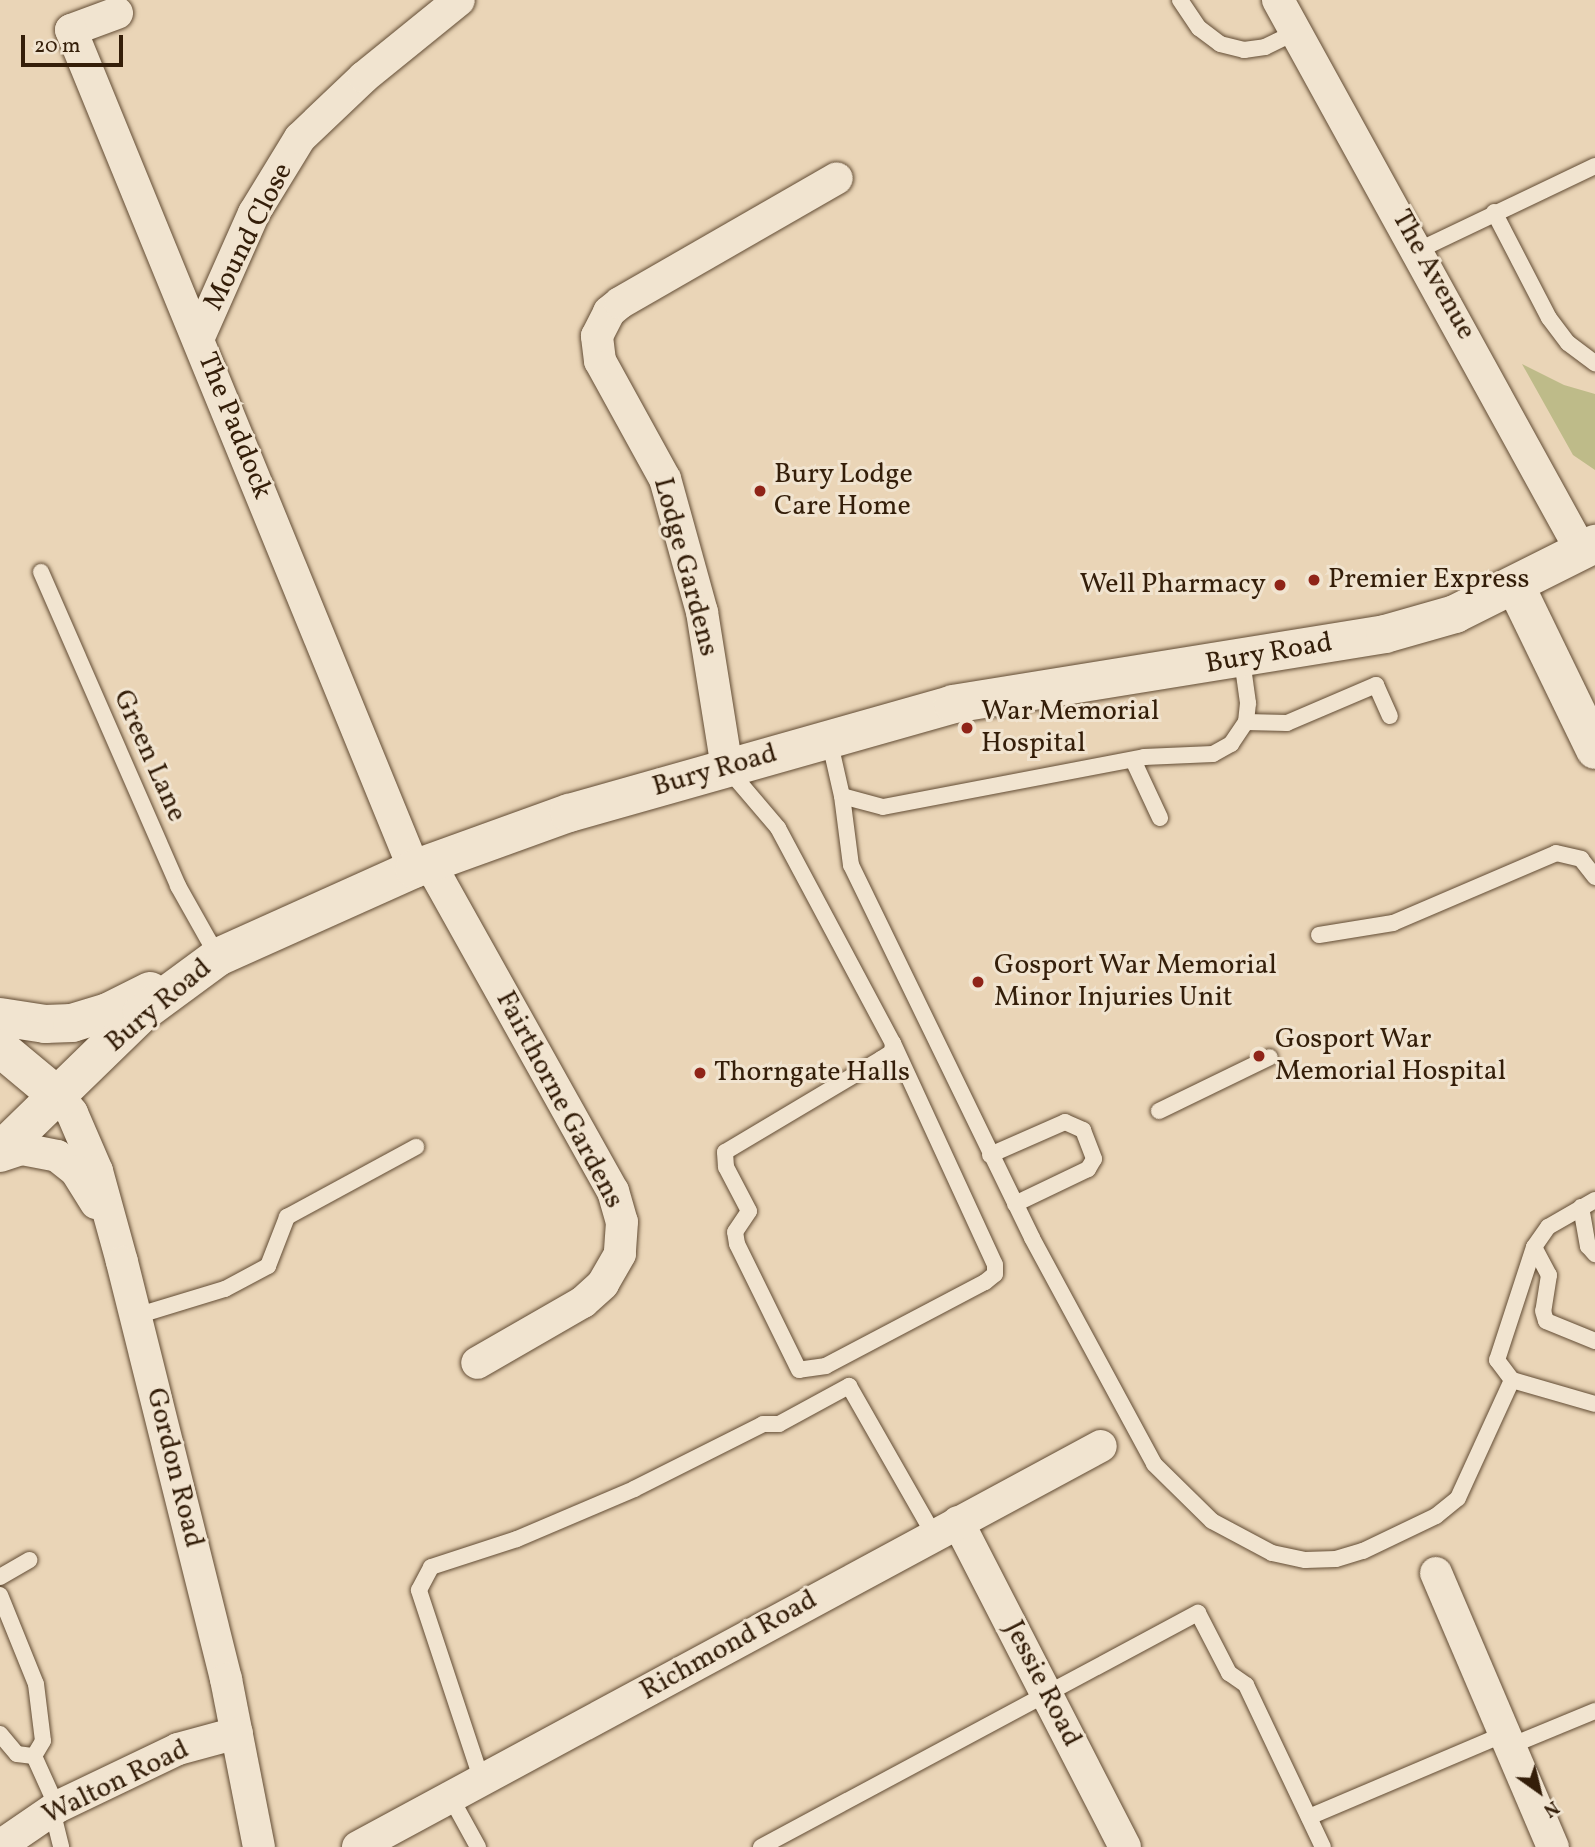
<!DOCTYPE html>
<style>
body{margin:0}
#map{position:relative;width:1595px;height:1847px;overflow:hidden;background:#ead5b7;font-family:Vollkorn,serif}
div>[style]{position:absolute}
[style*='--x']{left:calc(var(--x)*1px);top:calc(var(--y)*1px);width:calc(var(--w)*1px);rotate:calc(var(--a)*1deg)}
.green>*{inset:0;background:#bebb89}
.roads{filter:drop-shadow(0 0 2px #624c34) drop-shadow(0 0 2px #624c34)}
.service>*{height:16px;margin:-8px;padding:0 8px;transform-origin:8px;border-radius:8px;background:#f1e4d0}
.minor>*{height:32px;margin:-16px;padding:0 16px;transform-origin:16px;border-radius:16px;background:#f1e4d0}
.tertiary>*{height:38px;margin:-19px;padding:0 19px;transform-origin:19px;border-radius:19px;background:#f1e4d0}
.secondary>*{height:38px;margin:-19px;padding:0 19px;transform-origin:19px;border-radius:19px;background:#f1e4d0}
.dots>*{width:19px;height:19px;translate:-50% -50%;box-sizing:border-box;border:4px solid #f1e4d0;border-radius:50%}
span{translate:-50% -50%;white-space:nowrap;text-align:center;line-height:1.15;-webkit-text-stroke:6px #f1e4d0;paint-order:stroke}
.street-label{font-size:28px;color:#341e09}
.poi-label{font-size:28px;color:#341e09}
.left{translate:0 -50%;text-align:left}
.right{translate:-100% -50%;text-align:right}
.north{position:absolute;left:1504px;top:1756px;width:70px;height:70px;-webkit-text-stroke:5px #f1e4d0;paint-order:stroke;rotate:146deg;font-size:19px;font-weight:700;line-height:28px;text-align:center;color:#341e09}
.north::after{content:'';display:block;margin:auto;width:24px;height:32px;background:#341e09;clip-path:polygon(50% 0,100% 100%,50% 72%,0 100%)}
.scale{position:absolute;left:21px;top:35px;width:102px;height:32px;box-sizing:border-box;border:4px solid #341e09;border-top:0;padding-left:9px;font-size:21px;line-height:24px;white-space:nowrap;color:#341e09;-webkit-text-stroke:5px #f1e4d0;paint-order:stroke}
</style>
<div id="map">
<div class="green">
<i style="clip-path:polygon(1522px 364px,1564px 385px,1595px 394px,1595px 470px,1573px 455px)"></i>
</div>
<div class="roads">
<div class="service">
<i style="--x:1180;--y:0;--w:34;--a:56"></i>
<i style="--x:1199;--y:28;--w:26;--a:37"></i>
<i style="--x:1220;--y:44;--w:25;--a:14"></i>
<i style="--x:1244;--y:50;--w:21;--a:-8"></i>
<i style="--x:1265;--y:47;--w:34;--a:-26"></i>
<i style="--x:1494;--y:212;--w:119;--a:62.6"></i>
<i style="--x:1549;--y:318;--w:31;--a:53"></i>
<i style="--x:1568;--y:343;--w:34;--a:37"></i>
<i style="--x:1419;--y:250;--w:195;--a:-25.5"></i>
<i style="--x:41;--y:572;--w:343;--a:66.4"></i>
<i style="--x:178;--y:886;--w:81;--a:60.6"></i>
<i style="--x:1246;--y:722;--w:41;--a:1.4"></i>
<i style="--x:1287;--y:723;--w:97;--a:-23.1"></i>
<i style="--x:1376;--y:685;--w:34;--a:66"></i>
<i style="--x:829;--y:739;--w:58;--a:77.2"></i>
<i style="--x:842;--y:796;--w:42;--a:15"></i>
<i style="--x:883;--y:807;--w:266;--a:-10.8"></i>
<i style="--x:1144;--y:757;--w:69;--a:-2.5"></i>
<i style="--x:1213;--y:754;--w:21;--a:-29"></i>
<i style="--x:1231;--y:744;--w:27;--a:-56"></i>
<i style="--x:1246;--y:722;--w:19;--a:-84"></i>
<i style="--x:1248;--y:703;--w:43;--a:-97.9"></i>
<i style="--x:1133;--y:760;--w:64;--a:65"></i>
<i style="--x:727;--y:768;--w:79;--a:49.6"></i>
<i style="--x:778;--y:828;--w:244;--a:61.9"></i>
<i style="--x:893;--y:1043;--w:244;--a:65.3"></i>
<i style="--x:995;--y:1265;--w:9;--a:90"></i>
<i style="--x:995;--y:1274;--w:13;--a:141"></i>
<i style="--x:985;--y:1282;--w:180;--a:152.2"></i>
<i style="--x:826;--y:1366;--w:27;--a:172"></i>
<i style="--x:799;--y:1370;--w:140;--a:-116.2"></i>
<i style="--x:737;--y:1244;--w:12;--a:-99"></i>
<i style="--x:735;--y:1232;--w:25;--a:-56"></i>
<i style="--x:749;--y:1211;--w:50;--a:-117.6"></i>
<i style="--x:726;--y:1167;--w:15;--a:-94"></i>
<i style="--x:725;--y:1152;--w:182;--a:-30.8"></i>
<i style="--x:881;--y:1059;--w:13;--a:-32"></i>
<i style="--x:892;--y:1052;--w:9;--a:-84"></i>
<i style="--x:842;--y:796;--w:70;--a:82.6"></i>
<i style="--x:851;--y:865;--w:415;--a:64.1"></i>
<i style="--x:1032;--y:1238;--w:257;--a:61.6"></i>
<i style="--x:1154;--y:1464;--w:81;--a:44.5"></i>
<i style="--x:1212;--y:1521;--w:68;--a:28.1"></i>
<i style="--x:1272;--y:1553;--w:34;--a:12"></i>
<i style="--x:1305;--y:1560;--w:31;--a:-2"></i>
<i style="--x:1336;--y:1559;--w:28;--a:-17"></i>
<i style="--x:1363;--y:1551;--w:81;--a:-25.6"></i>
<i style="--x:1436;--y:1516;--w:28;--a:-39"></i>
<i style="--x:1458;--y:1498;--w:130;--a:-65.4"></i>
<i style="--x:1319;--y:935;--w:75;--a:-9.2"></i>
<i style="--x:1393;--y:923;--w:177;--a:-23.2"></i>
<i style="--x:1556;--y:853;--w:26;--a:13"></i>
<i style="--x:1581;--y:859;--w:23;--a:52"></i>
<i style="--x:1159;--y:1111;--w:123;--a:-25.9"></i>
<i style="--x:990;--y:1155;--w:82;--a:-23.7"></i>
<i style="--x:1065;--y:1122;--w:20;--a:24"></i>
<i style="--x:1083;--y:1130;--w:31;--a:69"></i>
<i style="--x:1094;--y:1159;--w:12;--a:121"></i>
<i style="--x:1088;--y:1169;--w:81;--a:154.4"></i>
<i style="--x:1595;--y:1200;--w:54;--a:150.1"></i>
<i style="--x:1548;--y:1227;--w:24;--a:125"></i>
<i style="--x:1534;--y:1247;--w:119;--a:108.1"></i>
<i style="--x:1497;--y:1360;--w:25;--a:53"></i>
<i style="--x:1512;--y:1380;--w:86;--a:16.1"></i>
<i style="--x:1581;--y:1207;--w:40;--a:80"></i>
<i style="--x:1588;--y:1246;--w:11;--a:49"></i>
<i style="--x:1534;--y:1247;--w:32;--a:62"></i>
<i style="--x:1549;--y:1275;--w:36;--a:99"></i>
<i style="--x:1543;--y:1311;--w:10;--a:73"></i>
<i style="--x:1546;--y:1321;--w:53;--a:22.2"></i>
<i style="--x:136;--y:1316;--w:93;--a:-16.9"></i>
<i style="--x:225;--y:1289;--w:49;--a:-28.1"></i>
<i style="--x:268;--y:1266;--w:53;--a:-68.8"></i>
<i style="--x:287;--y:1217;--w:147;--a:-28.5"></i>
<i style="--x:0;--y:1577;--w:34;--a:-30"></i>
<i style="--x:0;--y:1595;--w:96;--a:68"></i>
<i style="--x:36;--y:1684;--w:57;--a:83"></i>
<i style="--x:43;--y:1741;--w:17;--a:121"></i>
<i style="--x:0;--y:1734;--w:26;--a:50"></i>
<i style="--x:17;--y:1754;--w:17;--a:7"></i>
<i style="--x:1510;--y:1746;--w:92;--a:-22.4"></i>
<i style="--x:34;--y:1756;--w:56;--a:65.7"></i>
<i style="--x:482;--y:1781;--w:201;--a:-108.3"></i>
<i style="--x:419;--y:1590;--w:26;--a:-62"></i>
<i style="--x:431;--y:1567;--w:90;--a:-18"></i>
<i style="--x:517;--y:1539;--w:127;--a:-23.1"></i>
<i style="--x:634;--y:1489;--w:144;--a:-26.7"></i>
<i style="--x:763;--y:1424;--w:16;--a:0"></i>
<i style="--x:779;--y:1424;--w:80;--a:-28.5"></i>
<i style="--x:849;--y:1386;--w:172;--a:60.3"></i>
<i style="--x:451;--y:1798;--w:56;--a:61.1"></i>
<i style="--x:52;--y:1810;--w:38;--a:76"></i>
<i style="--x:1309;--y:1817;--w:213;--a:-23"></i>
<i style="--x:761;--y:1847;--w:496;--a:-28.2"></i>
<i style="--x:1198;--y:1613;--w:68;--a:62.7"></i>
<i style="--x:1229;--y:1673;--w:21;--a:35"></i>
<i style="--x:1246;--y:1685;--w:179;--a:64.6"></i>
</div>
<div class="minor">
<i style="--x:1278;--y:0;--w:630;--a:61.16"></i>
<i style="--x:117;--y:13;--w:49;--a:159.7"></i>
<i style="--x:71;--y:30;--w:906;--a:67.76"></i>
<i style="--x:199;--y:337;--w:136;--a:-66.1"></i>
<i style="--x:254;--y:213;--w:88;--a:-58.5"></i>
<i style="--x:300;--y:138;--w:88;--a:-43.6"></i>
<i style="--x:364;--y:77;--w:122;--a:-39"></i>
<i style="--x:727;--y:768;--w:158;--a:-99.1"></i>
<i style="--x:702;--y:612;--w:138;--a:-105.5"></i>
<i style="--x:665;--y:479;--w:135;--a:-118.8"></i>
<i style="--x:600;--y:361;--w:25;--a:-97"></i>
<i style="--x:597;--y:336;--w:27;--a:-63"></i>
<i style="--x:609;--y:312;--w:14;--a:-39"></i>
<i style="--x:620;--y:303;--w:250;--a:-29.9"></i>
<i style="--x:430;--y:864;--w:375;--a:60.8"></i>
<i style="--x:613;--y:1191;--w:32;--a:74"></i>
<i style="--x:622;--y:1222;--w:32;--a:94"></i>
<i style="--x:620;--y:1254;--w:34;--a:120"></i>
<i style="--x:603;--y:1284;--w:27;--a:138"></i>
<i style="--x:583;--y:1302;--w:122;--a:150.1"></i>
<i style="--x:60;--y:1098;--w:19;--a:51"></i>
<i style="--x:72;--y:1113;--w:63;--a:66.7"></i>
<i style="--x:97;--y:1171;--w:94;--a:74.6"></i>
<i style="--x:122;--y:1262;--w:430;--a:76"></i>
<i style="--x:226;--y:1679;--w:171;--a:78.9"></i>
<i style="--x:0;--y:1156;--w:23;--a:-18"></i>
<i style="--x:22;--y:1149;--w:36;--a:11"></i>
<i style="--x:57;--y:1156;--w:24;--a:38"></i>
<i style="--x:76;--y:1171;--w:38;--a:58"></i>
<i style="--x:958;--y:1522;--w:365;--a:62.8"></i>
<i style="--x:1436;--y:1573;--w:298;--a:66.9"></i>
<i style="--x:0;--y:1846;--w:69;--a:-34.4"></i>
<i style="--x:57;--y:1807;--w:134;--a:-25.6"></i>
<i style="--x:178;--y:1749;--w:61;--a:-15.2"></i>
<i style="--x:358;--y:1847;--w:844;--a:-28.36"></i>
</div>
<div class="tertiary">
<i style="--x:1516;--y:587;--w:181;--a:64.1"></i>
</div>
<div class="secondary">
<i style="--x:0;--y:1017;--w:46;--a:8.8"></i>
<i style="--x:45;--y:1024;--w:27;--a:-2"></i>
<i style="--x:72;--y:1023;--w:38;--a:-17"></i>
<i style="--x:108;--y:1012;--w:47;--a:-26.6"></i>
<i style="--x:0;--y:1048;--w:78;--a:39.8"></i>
<i style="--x:0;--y:1151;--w:198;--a:-44.2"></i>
<i style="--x:142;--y:1013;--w:94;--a:-36.4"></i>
<i style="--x:218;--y:957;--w:215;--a:-24.2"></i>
<i style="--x:414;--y:869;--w:165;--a:-19.9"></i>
<i style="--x:569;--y:813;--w:399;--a:-15.8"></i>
<i style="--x:953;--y:704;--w:438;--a:-9.2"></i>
<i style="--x:1385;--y:634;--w:73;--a:-15.9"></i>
<i style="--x:1455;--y:614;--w:157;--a:-26.6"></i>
</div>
</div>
<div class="dots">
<i style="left:760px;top:491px;background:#8f2418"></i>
<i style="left:1314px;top:580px;background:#8f2418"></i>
<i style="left:1280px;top:585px;background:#8f2418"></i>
<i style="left:967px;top:728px;background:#8f2418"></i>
<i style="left:978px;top:982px;background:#8f2418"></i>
<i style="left:1259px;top:1056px;background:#8f2418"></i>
<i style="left:700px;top:1073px;background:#8f2418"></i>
</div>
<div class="street-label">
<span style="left:249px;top:237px;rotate:-63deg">Mound Close</span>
<span style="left:1433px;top:275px;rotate:61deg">The Avenue</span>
<span style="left:234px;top:426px;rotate:68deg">The Paddock</span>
<span style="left:685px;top:567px;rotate:75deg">Lodge Gardens</span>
<span style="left:1269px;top:654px;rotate:-10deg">Bury Road</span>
<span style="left:149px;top:756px;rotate:66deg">Green Lane</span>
<span style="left:715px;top:771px;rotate:-16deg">Bury Road</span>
<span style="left:159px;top:1006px;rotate:-40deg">Bury Road</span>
<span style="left:559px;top:1100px;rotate:62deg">Fairthorne Gardens</span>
<span style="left:174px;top:1468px;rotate:76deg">Gordon Road</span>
<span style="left:729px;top:1646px;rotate:-29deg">Richmond Road</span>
<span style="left:1042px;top:1684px;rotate:63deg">Jessie Road</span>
<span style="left:116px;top:1783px;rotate:-26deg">Walton Road</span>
</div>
<div class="poi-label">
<span class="left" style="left:774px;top:491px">Bury Lodge<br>Care Home</span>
<span class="left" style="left:1328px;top:580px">Premier Express</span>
<span class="right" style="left:1266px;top:585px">Well Pharmacy</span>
<span class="left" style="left:981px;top:728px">War Memorial<br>Hospital</span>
<span class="left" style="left:994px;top:982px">Gosport War Memorial<br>Minor Injuries Unit</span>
<span class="left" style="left:1275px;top:1056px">Gosport War<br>Memorial Hospital</span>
<span class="left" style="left:714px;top:1073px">Thorngate Halls</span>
</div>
<div class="north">N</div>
<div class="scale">20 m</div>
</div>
